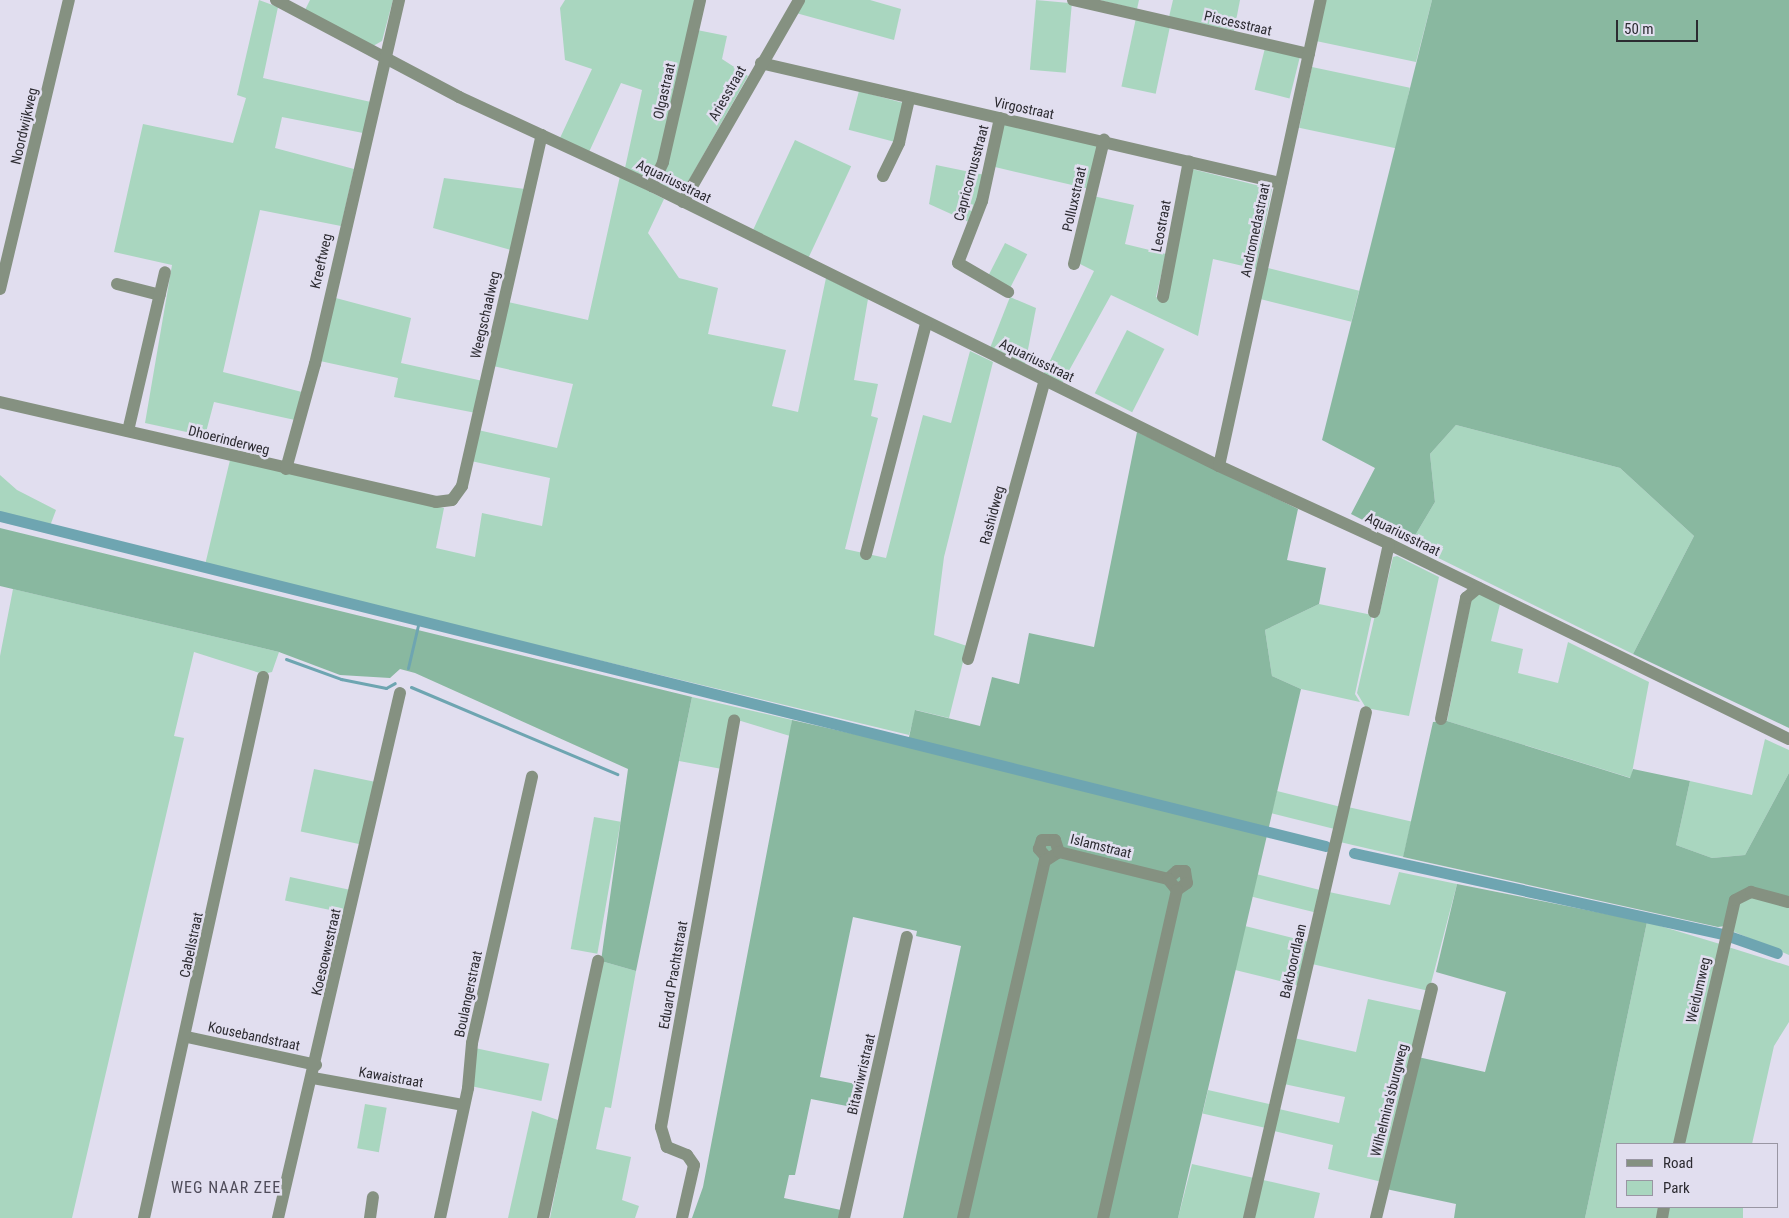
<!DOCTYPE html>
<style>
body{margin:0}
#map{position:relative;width:1789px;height:1218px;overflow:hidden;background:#e1deef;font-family:"Roboto Condensed",sans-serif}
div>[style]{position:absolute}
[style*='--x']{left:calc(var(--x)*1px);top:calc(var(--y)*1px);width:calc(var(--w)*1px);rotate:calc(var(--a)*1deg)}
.green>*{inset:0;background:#a9d6bf;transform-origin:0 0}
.forest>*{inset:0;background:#89b8a0}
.stream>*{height:3px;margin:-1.5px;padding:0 1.5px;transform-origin:1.5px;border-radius:1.5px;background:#6ea5b1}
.canal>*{height:11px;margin:-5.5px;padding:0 5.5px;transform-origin:5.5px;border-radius:5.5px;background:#6ea5b1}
.minor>*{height:12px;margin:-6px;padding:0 6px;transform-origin:6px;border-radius:6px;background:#859181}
span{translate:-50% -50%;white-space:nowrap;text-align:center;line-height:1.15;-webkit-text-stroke:5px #e1deef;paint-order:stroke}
.street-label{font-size:14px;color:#2c2b31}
.quarter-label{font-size:16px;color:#4e4b59;letter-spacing:1px}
.legend{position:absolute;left:1616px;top:1143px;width:162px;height:65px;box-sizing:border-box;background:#e1deef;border:1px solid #9996a3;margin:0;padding:6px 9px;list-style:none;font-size:15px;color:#2c2b31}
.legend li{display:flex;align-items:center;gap:10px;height:25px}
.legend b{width:25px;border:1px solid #9996a3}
.scale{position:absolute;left:1616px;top:20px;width:82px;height:22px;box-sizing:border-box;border:2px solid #2c2b31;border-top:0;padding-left:6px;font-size:15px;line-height:18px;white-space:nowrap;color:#2c2b31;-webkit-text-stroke:4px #e1deef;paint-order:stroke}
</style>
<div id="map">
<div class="green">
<i style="clip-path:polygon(259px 0,278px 7px,263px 78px,371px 102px,363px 133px,282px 117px,275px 148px,354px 169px,341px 226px,260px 210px,223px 372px,302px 392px,295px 420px,214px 402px,205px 436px,145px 423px,172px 265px,114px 252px,143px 124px,233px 143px,246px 98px,237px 95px)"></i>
<i style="clip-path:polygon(310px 0,393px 0,382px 41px,373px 46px,305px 10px)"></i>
<i style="clip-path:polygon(565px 0,698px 0,660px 160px,650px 180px,625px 168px,642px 90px,621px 83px,589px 152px,560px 138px,592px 69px,565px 60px,560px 8px)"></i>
<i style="clip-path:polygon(804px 0,870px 0,901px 9px,894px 40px,796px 13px)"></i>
<i style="left:1036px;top:0;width:36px;height:70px;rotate:5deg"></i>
<i style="clip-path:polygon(1099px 0,1139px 0,1137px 9px)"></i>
<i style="clip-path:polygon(1173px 0,1240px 0,1234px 31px,1169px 17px)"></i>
<i style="clip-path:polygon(1325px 0,1432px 0,1416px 62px,1316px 41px)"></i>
<i style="left:1136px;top:18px;width:35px;height:70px;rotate:12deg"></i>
<i style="clip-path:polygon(697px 30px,727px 36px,722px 59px,748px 76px,684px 189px,677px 191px,658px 183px)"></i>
<i style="left:1265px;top:48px;width:36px;height:43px;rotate:14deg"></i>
<i style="left:1312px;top:67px;width:100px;height:62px;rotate:12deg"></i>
<i style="left:859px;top:91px;width:48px;height:40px;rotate:15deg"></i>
<i style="left:1004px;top:123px;width:98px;height:45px;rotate:13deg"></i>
<i style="left:795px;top:140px;width:62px;height:102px;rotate:25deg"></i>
<i style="clip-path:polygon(936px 165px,985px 175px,971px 223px,929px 204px)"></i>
<i style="clip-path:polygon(1192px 169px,1272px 189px,1256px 269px,1213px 259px,1198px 336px,1111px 295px,1061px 385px,1043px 375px,1094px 271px,1078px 263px,1093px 196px,1134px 205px,1125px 244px,1166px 254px,1156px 297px,1165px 300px)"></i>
<i style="clip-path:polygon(620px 176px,664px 199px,648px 233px,679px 278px,718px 288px,708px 334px,786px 350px,772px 406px,798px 412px,826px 278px,868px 299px,854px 380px,878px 384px,871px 416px,878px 418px,845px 549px,886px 558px,923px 415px,951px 423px,970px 351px,993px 362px,944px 557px,934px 635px,967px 646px,949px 718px,916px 710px,909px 735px,205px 565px,230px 460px,444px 508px,436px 548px,475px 557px,482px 513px,542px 526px,550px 478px,471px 461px,478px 430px,557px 448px,573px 384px,493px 366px,508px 302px,588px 320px)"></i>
<i style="clip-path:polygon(444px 178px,525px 189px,511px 250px,433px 228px)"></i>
<i style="left:1005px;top:243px;width:25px;height:39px;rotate:27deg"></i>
<i style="left:1264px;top:267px;width:98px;height:32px;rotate:14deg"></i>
<i style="clip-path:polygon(332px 297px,411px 318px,401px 363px,483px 381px,476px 413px,394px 397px,398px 378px,320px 361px)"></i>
<i style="clip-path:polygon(1010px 297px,1036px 308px,1025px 365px,990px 348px)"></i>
<i style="left:1127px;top:330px;width:42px;height:71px;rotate:27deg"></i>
<i style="clip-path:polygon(1456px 425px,1620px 468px,1694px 536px,1633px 654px,1410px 544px,1435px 502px,1430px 454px)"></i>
<i style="clip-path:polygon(0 475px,17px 490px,56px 510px,50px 526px,0 513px)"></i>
<i style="clip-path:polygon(1397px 556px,1439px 577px,1409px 716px,1366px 708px,1357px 693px,1375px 615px,1379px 616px,1393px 557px)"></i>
<i style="clip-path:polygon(13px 589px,279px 652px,272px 672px,263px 674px,194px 652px,174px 736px,184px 738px,72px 1218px,0 1218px,0 656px)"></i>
<i style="clip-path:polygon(1478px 593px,1500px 604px,1491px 641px,1523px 649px,1518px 673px,1558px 683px,1568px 642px,1649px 682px,1631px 778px,1447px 721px,1471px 601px)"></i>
<i style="clip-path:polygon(1319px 604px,1372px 615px,1355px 694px,1360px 702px,1301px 689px,1272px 676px,1265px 630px)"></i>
<i style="clip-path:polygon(692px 697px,792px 720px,790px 736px,731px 718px,722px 769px,679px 761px)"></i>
<i style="clip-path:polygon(1765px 739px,1789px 750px,1789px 773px,1745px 855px,1712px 858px,1676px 845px,1690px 781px,1752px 795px)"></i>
<i style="left:314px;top:769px;width:63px;height:64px;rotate:12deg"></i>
<i style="left:1277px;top:791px;width:64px;height:23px;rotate:14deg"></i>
<i style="left:1348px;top:807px;width:65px;height:36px;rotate:13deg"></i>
<i style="left:594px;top:817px;width:27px;height:134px;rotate:10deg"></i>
<i style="clip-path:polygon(1399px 872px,1457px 884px,1429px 991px,1312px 964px,1329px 892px,1390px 905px)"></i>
<i style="left:1256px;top:874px;width:66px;height:23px;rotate:14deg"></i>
<i style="left:290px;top:877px;width:62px;height:24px;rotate:12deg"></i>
<i style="clip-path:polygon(1743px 895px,1789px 906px,1789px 955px,1730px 930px)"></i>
<i style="clip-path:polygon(1647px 922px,1720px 944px,1675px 1144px,1618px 1144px,1618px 1207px,1662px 1207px,1659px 1218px,1585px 1218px)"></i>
<i style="left:1245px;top:926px;width:66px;height:45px;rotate:14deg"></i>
<i style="clip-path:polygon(1725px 946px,1789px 966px,1789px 1022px,1774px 1046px,1752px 1144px,1681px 1144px)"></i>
<i style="clip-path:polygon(601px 961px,636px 971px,611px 1108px,605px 1107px,596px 1149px,631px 1157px,622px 1200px,639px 1206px,635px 1218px,550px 1218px)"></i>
<i style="clip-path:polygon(1368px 999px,1424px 1011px,1382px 1182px,1328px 1169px,1333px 1145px,1274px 1131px,1279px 1109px,1339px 1123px,1345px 1097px,1284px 1084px,1294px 1038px,1356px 1052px)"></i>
<i style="left:475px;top:1048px;width:76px;height:38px;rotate:12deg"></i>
<i style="left:1208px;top:1090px;width:65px;height:24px;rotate:13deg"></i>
<i style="left:365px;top:1104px;width:22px;height:45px;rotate:10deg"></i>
<i style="clip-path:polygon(532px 1111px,558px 1120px,539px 1218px,508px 1218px)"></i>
<i style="clip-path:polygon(1192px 1164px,1254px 1178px,1246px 1218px,1178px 1218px)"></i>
<i style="clip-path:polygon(1263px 1180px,1320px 1193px,1314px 1218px,1254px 1218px)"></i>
<i style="left:1667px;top:1207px;width:76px;height:11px"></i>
</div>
<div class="forest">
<i style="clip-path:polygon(1432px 0,1789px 0,1789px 728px,1633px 654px,1694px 536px,1620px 468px,1456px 425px,1430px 454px,1435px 502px,1410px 544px,1351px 514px,1375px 468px,1322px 440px)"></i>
<i style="clip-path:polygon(1137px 432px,1298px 509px,1287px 560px,1326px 568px,1319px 604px,1265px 630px,1272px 676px,1301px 689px,1178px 1218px,903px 1218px,961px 946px,916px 936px,917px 931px,853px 917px,820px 1077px,861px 1085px,857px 1108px,811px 1099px,795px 1175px,789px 1175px,784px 1198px,841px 1210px,839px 1218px,692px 1218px,703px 1187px,792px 720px,907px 746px,915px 710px,980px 726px,992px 677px,1019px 684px,1029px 633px,1094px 647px)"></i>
<i style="clip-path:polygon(0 528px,692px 697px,636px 971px,601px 961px,628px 769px,415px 673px,400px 669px,390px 678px,340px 675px,279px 652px,0 586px)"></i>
<i style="clip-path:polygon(1447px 721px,1630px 778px,1633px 769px,1690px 781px,1676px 845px,1712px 858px,1745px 855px,1789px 773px,1789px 902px,1745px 889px,1725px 926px,1718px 927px,1403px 857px,1433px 722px)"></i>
<i style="clip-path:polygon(1457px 884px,1647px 922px,1585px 1218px,1454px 1218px,1456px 1204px,1386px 1189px,1418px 1057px,1485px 1072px,1506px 992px,1436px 972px)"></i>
</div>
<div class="stream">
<i style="--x:286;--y:659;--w:59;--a:20"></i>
<i style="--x:341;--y:679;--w:46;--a:11.3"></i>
<i style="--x:386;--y:688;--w:10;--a:-29"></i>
<i style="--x:408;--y:668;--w:48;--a:-76.8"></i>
<i style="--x:411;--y:687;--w:224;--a:22.9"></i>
</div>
<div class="canal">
<i style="--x:0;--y:516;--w:1366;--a:13.98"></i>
<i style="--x:1354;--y:853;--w:378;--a:12.4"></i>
<i style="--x:1723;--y:934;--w:57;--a:19.4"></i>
</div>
<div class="minor">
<i style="--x:276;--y:0;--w:207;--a:27.9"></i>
<i style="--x:459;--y:97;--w:213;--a:24.8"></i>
<i style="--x:652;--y:186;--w:632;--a:26.28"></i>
<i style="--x:1219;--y:466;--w:187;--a:24.6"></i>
<i style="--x:1389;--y:544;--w:445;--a:26"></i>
<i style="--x:1073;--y:0;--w:242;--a:12.9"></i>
<i style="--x:761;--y:63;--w:533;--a:13.02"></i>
<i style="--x:1000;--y:118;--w:85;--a:102.2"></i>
<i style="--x:982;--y:201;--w:66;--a:111.2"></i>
<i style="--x:958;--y:263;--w:58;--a:30.1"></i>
<i style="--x:883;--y:176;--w:37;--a:-64"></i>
<i style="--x:899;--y:143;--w:45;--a:-77.2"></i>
<i style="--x:652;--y:186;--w:26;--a:-65"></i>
<i style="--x:663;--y:162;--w:166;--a:-77.1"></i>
<i style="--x:683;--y:202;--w:233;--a:-60.1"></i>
<i style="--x:1074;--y:264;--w:128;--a:-76.4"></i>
<i style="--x:117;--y:284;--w:44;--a:14.3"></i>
<i style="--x:0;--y:289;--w:297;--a:-76.6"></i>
<i style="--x:1163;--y:297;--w:138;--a:-79.2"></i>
<i style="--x:0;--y:402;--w:447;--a:12.9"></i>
<i style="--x:436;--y:502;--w:16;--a:-7"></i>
<i style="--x:452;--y:500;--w:17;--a:-54"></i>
<i style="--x:462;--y:486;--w:360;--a:-77.2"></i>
<i style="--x:128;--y:431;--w:163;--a:-76.9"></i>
<i style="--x:1219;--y:466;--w:477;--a:-77.7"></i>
<i style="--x:286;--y:469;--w:109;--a:-74.6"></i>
<i style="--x:315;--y:364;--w:374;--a:-77"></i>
<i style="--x:866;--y:554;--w:239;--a:-75.4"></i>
<i style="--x:1374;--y:612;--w:70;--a:-77.6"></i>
<i style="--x:968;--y:659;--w:289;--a:-74.6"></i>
<i style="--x:1441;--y:719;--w:124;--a:-78.3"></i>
<i style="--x:1466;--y:598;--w:16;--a:-40"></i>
<i style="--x:1046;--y:857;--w:11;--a:-131"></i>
<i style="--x:1039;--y:849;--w:9;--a:-72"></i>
<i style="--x:1042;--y:840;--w:13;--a:0"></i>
<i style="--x:1055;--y:840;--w:13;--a:72"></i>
<i style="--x:1168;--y:879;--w:12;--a:-42"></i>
<i style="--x:1177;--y:871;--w:8;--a:0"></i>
<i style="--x:1185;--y:871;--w:12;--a:81"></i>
<i style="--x:1187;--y:883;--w:12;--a:145"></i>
<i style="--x:187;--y:1037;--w:132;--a:12.2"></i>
<i style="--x:313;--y:1078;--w:152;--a:10.2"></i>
<i style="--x:1679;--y:1144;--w:250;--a:-77.1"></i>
<i style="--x:1735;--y:900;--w:18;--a:-27"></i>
<i style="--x:1751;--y:892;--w:39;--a:15"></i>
<i style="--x:144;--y:1218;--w:554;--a:-77.59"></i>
<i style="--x:278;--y:1218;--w:539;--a:-76.92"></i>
<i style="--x:370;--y:1218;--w:21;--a:-82"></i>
<i style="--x:440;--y:1218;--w:133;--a:-77.8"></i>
<i style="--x:468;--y:1088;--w:45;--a:-84.9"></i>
<i style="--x:472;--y:1043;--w:273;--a:-77.3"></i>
<i style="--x:543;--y:1218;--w:263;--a:-77.9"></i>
<i style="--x:682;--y:1218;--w:54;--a:-77.2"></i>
<i style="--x:694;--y:1165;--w:12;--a:-125"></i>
<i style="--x:687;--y:1155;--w:22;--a:-158"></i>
<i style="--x:667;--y:1147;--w:21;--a:-107"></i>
<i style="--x:661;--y:1127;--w:413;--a:-79.8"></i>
<i style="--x:844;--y:1218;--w:288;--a:-77.4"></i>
<i style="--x:963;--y:1218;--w:366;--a:-77.1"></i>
<i style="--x:1045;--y:861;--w:17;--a:-33"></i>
<i style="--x:1059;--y:852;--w:112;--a:13.9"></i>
<i style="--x:1168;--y:879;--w:14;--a:51"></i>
<i style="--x:1177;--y:890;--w:336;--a:102.7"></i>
<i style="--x:1249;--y:1218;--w:519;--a:-76.98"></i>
<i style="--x:1376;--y:1218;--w:236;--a:-76.3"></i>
<i style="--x:1662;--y:1218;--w:11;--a:-80"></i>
</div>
<div class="street-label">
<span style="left:1238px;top:23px;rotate:13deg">Piscesstraat</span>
<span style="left:664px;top:91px;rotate:-77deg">Olgastraat</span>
<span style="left:727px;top:93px;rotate:-60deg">Ariesstraat</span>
<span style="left:1024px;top:108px;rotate:12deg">Virgostraat</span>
<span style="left:24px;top:126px;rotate:-77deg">Noordwijkweg</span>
<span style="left:971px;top:173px;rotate:-75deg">Capricornusstraat</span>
<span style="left:674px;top:181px;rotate:26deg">Aquariusstraat</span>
<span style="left:1074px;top:199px;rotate:-77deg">Polluxstraat</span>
<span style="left:1161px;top:226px;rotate:-79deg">Leostraat</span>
<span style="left:1255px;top:230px;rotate:-78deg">Andromedastraat</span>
<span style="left:321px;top:261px;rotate:-77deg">Kreeftweg</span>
<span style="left:485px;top:315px;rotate:-77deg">Weegschaalweg</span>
<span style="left:1037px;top:360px;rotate:26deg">Aquariusstraat</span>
<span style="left:229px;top:440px;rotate:14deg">Dhoerinderweg</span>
<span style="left:992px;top:515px;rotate:-75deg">Rashidweg</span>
<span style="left:1403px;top:534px;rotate:26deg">Aquariusstraat</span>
<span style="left:1101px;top:846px;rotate:14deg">Islamstraat</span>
<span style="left:191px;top:945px;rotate:-78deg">Cabellstraat</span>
<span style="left:326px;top:952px;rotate:-77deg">Koesoewestraat</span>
<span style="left:1293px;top:961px;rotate:-77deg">Bakboordlaan</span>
<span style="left:673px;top:975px;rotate:-80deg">Eduard Prachtstraat</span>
<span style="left:1698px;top:990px;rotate:-77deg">Weidumweg</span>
<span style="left:468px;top:994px;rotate:-78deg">Boulangerstraat</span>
<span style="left:254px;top:1036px;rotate:12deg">Kousebandstraat</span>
<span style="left:861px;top:1074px;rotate:-77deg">Bitawiwristraat</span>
<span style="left:391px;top:1077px;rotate:10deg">Kawaistraat</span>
<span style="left:1389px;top:1100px;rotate:-76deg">Wilhelmina'sburgweg</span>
</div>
<div class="quarter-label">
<span style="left:226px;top:1188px">WEG NAAR ZEE</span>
</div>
<ul class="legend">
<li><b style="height:6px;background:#859181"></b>Road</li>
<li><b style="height:14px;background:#a9d6bf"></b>Park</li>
</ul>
<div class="scale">50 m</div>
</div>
